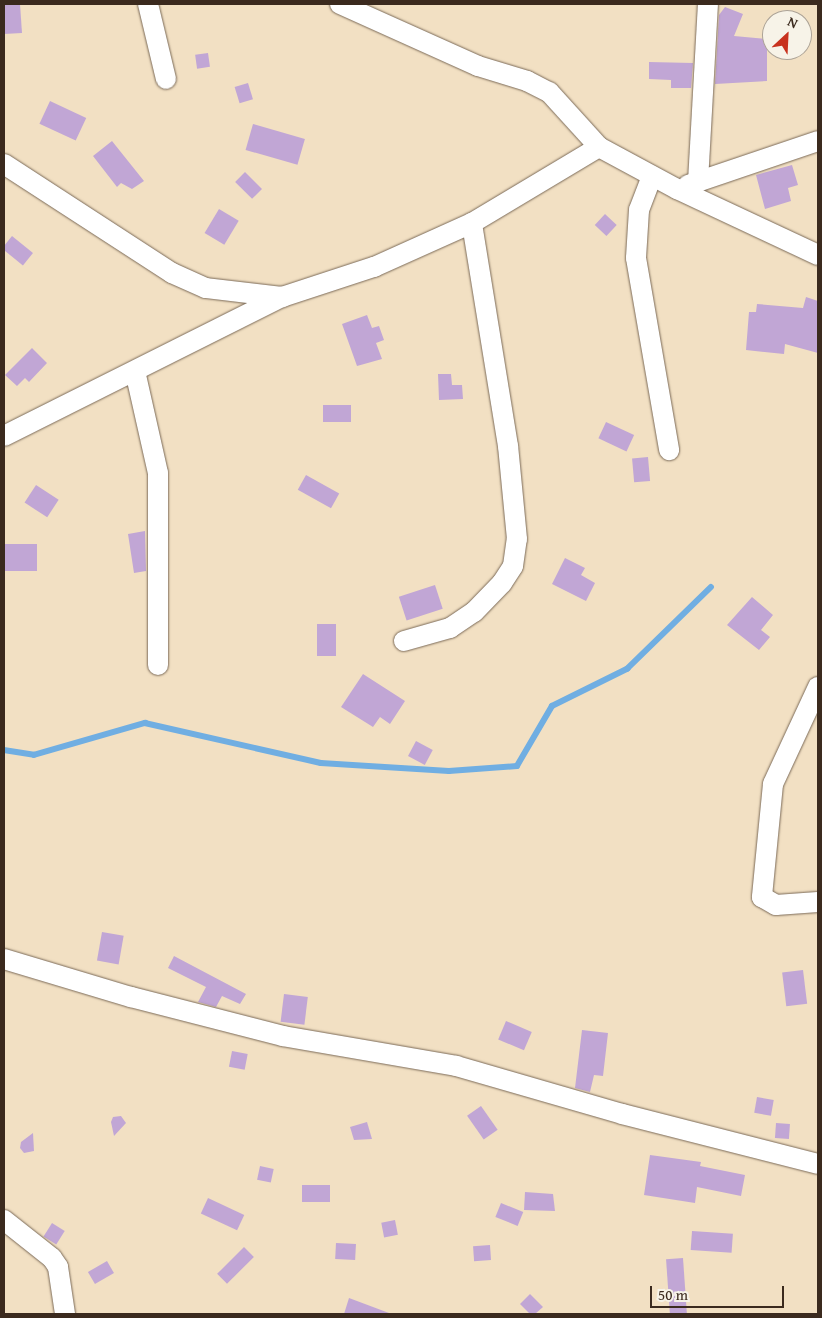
<!DOCTYPE html>
<style>
body{margin:0}
#map{position:relative;width:822px;height:1318px;overflow:hidden;background:#f2e0c3;font-family:"Gentium Book Plus",serif}
div>[style]{position:absolute}
[style*='--x']{left:calc(var(--x)*1px);top:calc(var(--y)*1px);width:calc(var(--w)*1px);rotate:calc(var(--a)*1deg)}
.stream>*{height:5.5px;margin:-2.75px;padding:0 2.75px;transform-origin:2.75px;border-radius:2.75px;background:#70aee2}
.building>*{inset:0;background:#c1a6d5;transform-origin:0 0}
.roads{filter:drop-shadow(0 0 1px #7b6a58) drop-shadow(0 0 1px #7b6a58)}
.minor>*{height:20px;margin:-10px;padding:0 10px;transform-origin:10px;border-radius:10px;background:#fff}
span{translate:-50% -50%;white-space:nowrap;text-align:center;line-height:1.15;-webkit-text-stroke:5px #f7f3e8;paint-order:stroke}
.frame{position:absolute;inset:0;border:5px solid #3b2a1e;pointer-events:none}
.north{position:absolute;left:762px;top:10px;width:50px;height:50px;box-sizing:border-box;background:#f7f3e8;border:1px solid #aca397;border-radius:50%;rotate:25deg;font-size:14px;font-weight:700;line-height:20px;text-align:center;color:#3b2a1e}
.north::after{content:'';display:block;margin:auto;width:18px;height:22px;background:#c8321e;clip-path:polygon(50% 0,100% 100%,50% 72%,0 100%)}
.scale{position:absolute;left:650px;top:1286px;width:134px;height:22px;box-sizing:border-box;border:2px solid #3b2a1e;border-top:0;padding-left:6px;font-size:15px;line-height:18px;white-space:nowrap;color:#3b2a1e;-webkit-text-stroke:4px #f7f3e8;paint-order:stroke}
</style>
<div id="map">
<div class="stream">
<i style="--x:4;--y:750;--w:30;--a:9"></i>
<i style="--x:34;--y:755;--w:116;--a:-16.1"></i>
<i style="--x:145;--y:723;--w:180;--a:12.8"></i>
<i style="--x:321;--y:763;--w:128;--a:3.6"></i>
<i style="--x:449;--y:771;--w:68;--a:-4.2"></i>
<i style="--x:517;--y:766;--w:69;--a:-59.7"></i>
<i style="--x:552;--y:706;--w:84;--a:-26.3"></i>
<i style="--x:627;--y:669;--w:117;--a:-44.3"></i>
</div>
<div class="building">
<i style="clip-path:polygon(4px 4px,20px 4px,22px 33px,4px 34px)"></i>
<i style="clip-path:polygon(725px 7px,743px 14px,734px 36px,767px 39px,767px 81px,715px 84px,719px 15px)"></i>
<i style="left:208px;top:53px;width:14px;height:13px;rotate:82deg"></i>
<i style="clip-path:polygon(649px 62px,693px 63px,691px 88px,671px 88px,671px 80px,649px 79px)"></i>
<i style="left:248px;top:83px;width:17px;height:14px;rotate:73deg"></i>
<i style="left:50px;top:101px;width:40px;height:25px;rotate:25deg"></i>
<i style="left:253px;top:124px;width:54px;height:27px;rotate:16deg"></i>
<i style="clip-path:polygon(112px 141px,144px 181px,132px 189px,121px 183px,117px 187px,93px 156px)"></i>
<i style="clip-path:polygon(792px 165px,798px 185px,788px 188px,791px 201px,765px 209px,756px 175px)"></i>
<i style="left:245px;top:172px;width:24px;height:14px;rotate:45deg"></i>
<i style="left:219px;top:209px;width:23px;height:28px;rotate:31deg"></i>
<i style="left:605px;top:214px;width:16px;height:15px;rotate:43deg"></i>
<i style="left:12px;top:236px;width:27px;height:16px;rotate:39deg"></i>
<i style="clip-path:polygon(806px 297px,818px 301px,818px 353px,785px 344px,784px 354px,746px 350px,749px 312px,756px 312px,757px 304px,803px 308px)"></i>
<i style="clip-path:polygon(367px 315px,372px 328px,379px 326px,384px 340px,376px 343px,382px 359px,357px 366px,342px 324px)"></i>
<i style="clip-path:polygon(32px 348px,47px 363px,29px 382px,25px 378px,17px 386px,5px 375px)"></i>
<i style="clip-path:polygon(438px 374px,451px 374px,452px 385px,462px 385px,463px 399px,439px 400px)"></i>
<i style="left:323px;top:405px;width:28px;height:17px"></i>
<i style="left:606px;top:422px;width:31px;height:18px;rotate:25deg"></i>
<i style="left:648px;top:457px;width:24px;height:16px;rotate:85deg"></i>
<i style="left:306px;top:475px;width:38px;height:17px;rotate:29deg"></i>
<i style="left:36px;top:485px;width:27px;height:21px;rotate:33deg"></i>
<i style="clip-path:polygon(145px 531px,146px 571px,134px 573px,128px 534px)"></i>
<i style="left:4px;top:544px;width:33px;height:27px"></i>
<i style="clip-path:polygon(565px 558px,585px 568px,581px 575px,595px 583px,586px 601px,552px 584px)"></i>
<i style="left:435px;top:585px;width:25px;height:38px;rotate:72deg"></i>
<i style="clip-path:polygon(752px 597px,773px 615px,761px 630px,770px 637px,759px 650px,727px 625px)"></i>
<i style="left:317px;top:624px;width:19px;height:32px"></i>
<i style="clip-path:polygon(363px 674px,405px 701px,390px 724px,380px 717px,373px 727px,341px 707px)"></i>
<i style="left:416px;top:741px;width:19px;height:17px;rotate:28deg"></i>
<i style="left:102px;top:932px;width:22px;height:29px;rotate:10deg"></i>
<i style="clip-path:polygon(174px 956px,246px 994px,240px 1004px,222px 996px,216px 1007px,198px 1002px,206px 987px,168px 968px)"></i>
<i style="left:803px;top:970px;width:34px;height:21px;rotate:83deg"></i>
<i style="left:284px;top:994px;width:24px;height:28px;rotate:7deg"></i>
<i style="left:506px;top:1021px;width:28px;height:20px;rotate:23deg"></i>
<i style="clip-path:polygon(582px 1030px,608px 1033px,603px 1076px,594px 1075px,590px 1092px,575px 1088px)"></i>
<i style="left:232px;top:1051px;width:16px;height:16px;rotate:11deg"></i>
<i style="left:757px;top:1097px;width:17px;height:16px;rotate:10deg"></i>
<i style="left:481px;top:1106px;width:29px;height:17px;rotate:55deg"></i>
<i style="clip-path:polygon(121px 1116px,126px 1123px,114px 1136px,111px 1122px,113px 1117px)"></i>
<i style="clip-path:polygon(367px 1122px,372px 1139px,354px 1140px,350px 1127px)"></i>
<i style="left:776px;top:1123px;width:14px;height:15px;rotate:4deg"></i>
<i style="clip-path:polygon(33px 1133px,34px 1151px,24px 1153px,20px 1148px,21px 1142px)"></i>
<i style="clip-path:polygon(650px 1155px,701px 1162px,700px 1166px,745px 1175px,741px 1196px,697px 1187px,695px 1203px,644px 1195px)"></i>
<i style="left:260px;top:1166px;width:14px;height:14px;rotate:12deg"></i>
<i style="left:302px;top:1185px;width:28px;height:17px"></i>
<i style="clip-path:polygon(525px 1192px,553px 1194px,555px 1211px,524px 1210px)"></i>
<i style="left:208px;top:1198px;width:40px;height:17px;rotate:25deg"></i>
<i style="left:501px;top:1203px;width:24px;height:15px;rotate:22deg"></i>
<i style="left:395px;top:1220px;width:15px;height:14px;rotate:79deg"></i>
<i style="left:52px;top:1223px;width:15px;height:16px;rotate:32deg"></i>
<i style="left:692px;top:1231px;width:41px;height:19px;rotate:4deg"></i>
<i style="left:336px;top:1243px;width:20px;height:16px;rotate:3deg"></i>
<i style="left:490px;top:1245px;width:15px;height:17px;rotate:86deg"></i>
<i style="left:244px;top:1247px;width:14px;height:38px;rotate:45deg"></i>
<i style="left:683px;top:1258px;width:56px;height:17px;rotate:86deg"></i>
<i style="left:107px;top:1261px;width:14px;height:22px;rotate:60deg"></i>
<i style="clip-path:polygon(530px 1294px,543px 1307px,535px 1314px,530px 1314px,520px 1304px)"></i>
<i style="clip-path:polygon(349px 1298px,389px 1313px,389px 1314px,344px 1314px)"></i>
</div>
<div class="roads">
<div class="minor">
<i style="--x:148;--y:4;--w:77;--a:76.5"></i>
<i style="--x:340;--y:4;--w:151;--a:24.2"></i>
<i style="--x:478;--y:66;--w:51;--a:17"></i>
<i style="--x:527;--y:81;--w:25;--a:27"></i>
<i style="--x:549;--y:92;--w:74;--a:47.7"></i>
<i style="--x:4;--y:164;--w:200;--a:33"></i>
<i style="--x:172;--y:273;--w:37;--a:24"></i>
<i style="--x:206;--y:288;--w:77;--a:6.8"></i>
<i style="--x:652;--y:176;--w:36;--a:111"></i>
<i style="--x:639;--y:210;--w:48;--a:93.6"></i>
<i style="--x:636;--y:258;--w:195;--a:80.2"></i>
<i style="--x:698;--y:182;--w:178;--a:-86.8"></i>
<i style="--x:688;--y:185;--w:137;--a:-18.7"></i>
<i style="--x:135;--y:371;--w:105;--a:77.3"></i>
<i style="--x:158;--y:473;--w:192;--a:90"></i>
<i style="--x:4;--y:436;--w:311;--a:-26.6"></i>
<i style="--x:282;--y:297;--w:97;--a:-18.1"></i>
<i style="--x:374;--y:267;--w:107;--a:-24.2"></i>
<i style="--x:472;--y:223;--w:148;--a:-30.9"></i>
<i style="--x:599;--y:147;--w:89;--a:28.3"></i>
<i style="--x:677;--y:189;--w:156;--a:25.1"></i>
<i style="--x:404;--y:641;--w:48;--a:-15.8"></i>
<i style="--x:450;--y:628;--w:29;--a:-34"></i>
<i style="--x:474;--y:612;--w:40;--a:-46"></i>
<i style="--x:502;--y:583;--w:20;--a:-57"></i>
<i style="--x:513;--y:566;--w:27;--a:-82"></i>
<i style="--x:517;--y:539;--w:93;--a:-95.5"></i>
<i style="--x:508;--y:446;--w:226;--a:-99.2"></i>
<i style="--x:818;--y:687;--w:107;--a:114.9"></i>
<i style="--x:773;--y:784;--w:114;--a:95.6"></i>
<i style="--x:762;--y:897;--w:16;--a:30"></i>
<i style="--x:776;--y:905;--w:42;--a:-4.1"></i>
<i style="--x:4;--y:959;--w:133;--a:16.7"></i>
<i style="--x:131;--y:997;--w:157;--a:14.4"></i>
<i style="--x:283;--y:1036;--w:176;--a:9.8"></i>
<i style="--x:456;--y:1066;--w:173;--a:16.1"></i>
<i style="--x:622;--y:1114;--w:202;--a:14.3"></i>
<i style="--x:4;--y:1220;--w:61;--a:38.4"></i>
<i style="--x:52;--y:1258;--w:11;--a:56"></i>
<i style="--x:58;--y:1267;--w:48;--a:81.5"></i>
</div>
</div>
<div class="frame"></div>
<div class="north">N</div>
<div class="scale">50 m</div>
</div>
